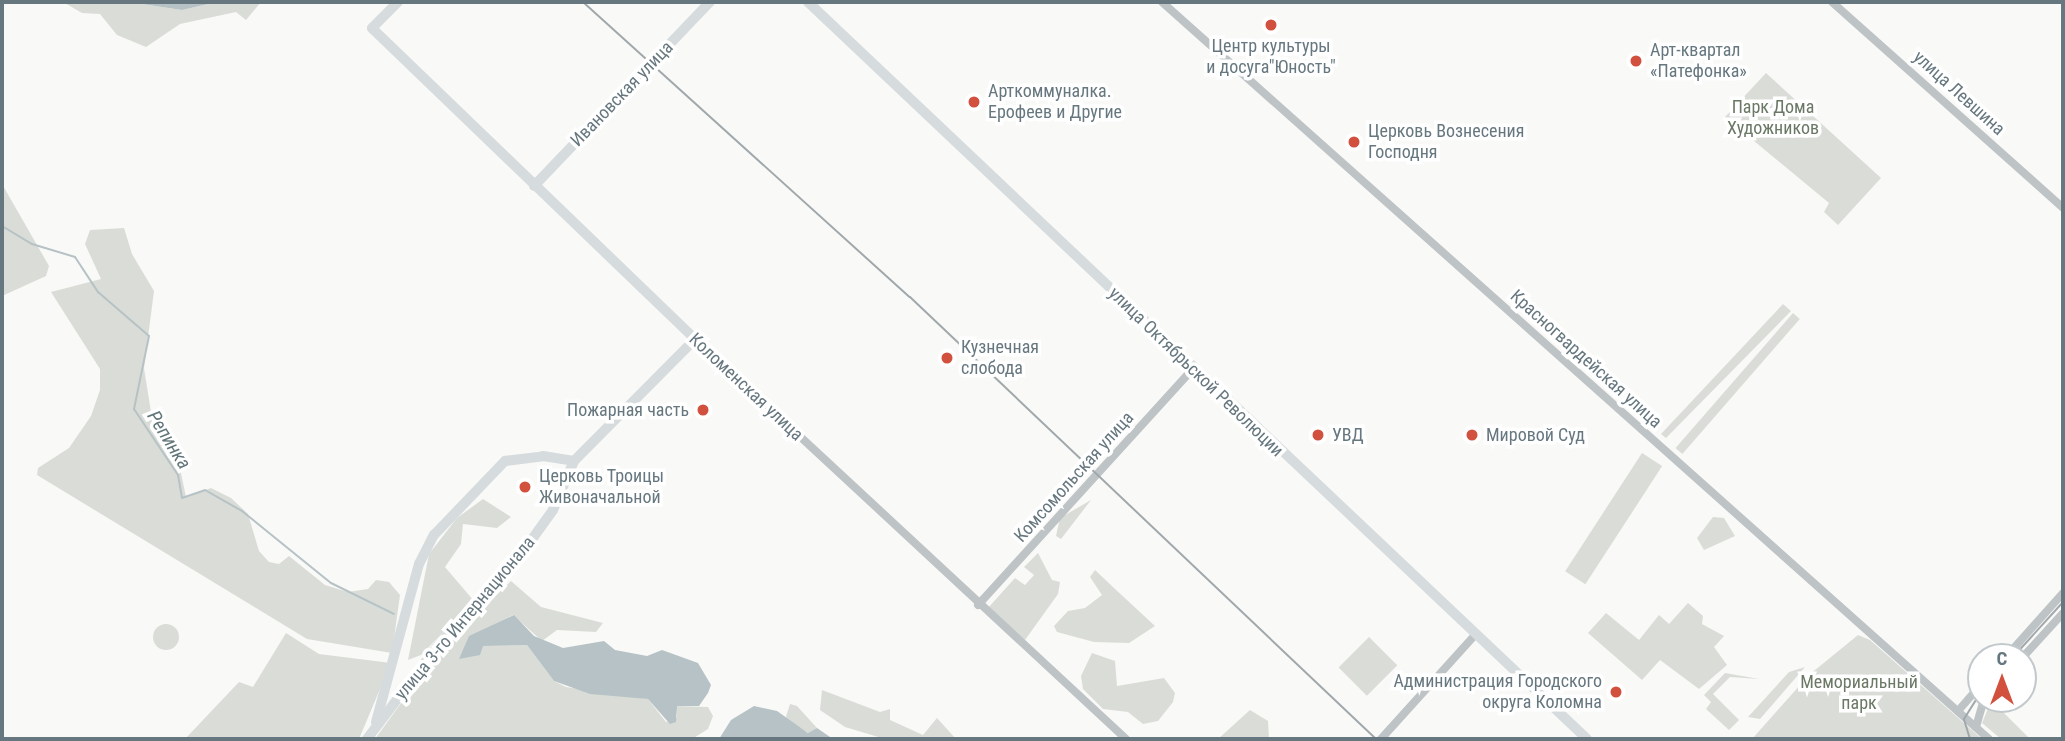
<!DOCTYPE html>
<meta charset="utf-8">
<style>
body{margin:0}
#map{position:relative;width:2065px;height:741px;overflow:hidden;background:#f9f9f7;font-family:"Roboto Condensed",sans-serif}
div>[style]{position:absolute}
[style*='--x']{left:calc(var(--x)*1px);top:calc(var(--y)*1px);width:calc(var(--w)*1px);rotate:calc(var(--a)*1deg)}
.green>*{inset:0;background:#daddd7;transform-origin:0 0}
.round{border-radius:50%}
.water>*{inset:0;background:#b6c2c5}
.stream>*{height:2px;margin:-1px;padding:0 1px;transform-origin:1px;border-radius:1px;background:#b6c2c5}
.minor>*{height:8px;margin:-4px;padding:0 4px;transform-origin:4px;border-radius:4px;background:#bec3c6}
.major>*{height:10px;margin:-5px;padding:0 5px;transform-origin:5px;border-radius:5px;background:#d6dbdd}
.tram>*{height:2px;margin:-1px;padding:0 1px;transform-origin:1px;border-radius:1px;background:#a1a8ac}
.dots>*{width:19px;height:19px;translate:-50% -50%;box-sizing:border-box;border:4px solid #fff;border-radius:50%}
span{translate:-50% -50%;white-space:nowrap;text-align:center;line-height:1.15;-webkit-text-stroke:7px #fff;paint-order:stroke}
.poi-label{font-size:18px;color:#66777f}
.left{translate:0 -50%;text-align:left}
.right{translate:-100% -50%;text-align:right}
.street-label{font-size:18px;color:#66777f}
.park-label{font-size:18px;color:#6a7865}
.water-label{font-size:19px;color:#617578;font-style:italic}
.frame{position:absolute;inset:0;border:4px solid #66777f;pointer-events:none}
.north{position:absolute;left:1967px;top:643px;width:70px;height:70px;box-sizing:border-box;background:#fff;border:2px solid #c2c9cc;border-radius:50%;rotate:0deg;font-size:19px;font-weight:700;line-height:28px;text-align:center;color:#66777f}
.north::after{content:'';display:block;margin:auto;width:24px;height:32px;background:#d2503e;clip-path:polygon(50% 0,100% 100%,50% 72%,0 100%)}
</style>
<div id="map">
<div class="green">
<i style="clip-path:polygon(63px 2px,129px 2px,182px 10px,217px 2px,261px 2px,246px 20px,236px 12px,180px 24px,146px 47px,117px 35px,100px 14px,82px 13px)"></i>
<i style="clip-path:polygon(1766px 73px,1881px 178px,1838px 225px,1824px 212px,1829px 203px,1725px 117px)"></i>
<i style="clip-path:polygon(2px 184px,49px 266px,46px 276px,2px 296px)"></i>
<i style="clip-path:polygon(124px 228px,132px 254px,154px 291px,144px 368px,154px 431px,172px 430px,186px 497px,211px 488px,231px 498px,248px 514px,259px 551px,269px 562px,279px 564px,289px 556px,325px 585px,348px 592px,368px 589px,376px 580px,389px 582px,400px 595px,392px 653px,307px 639px,37px 475px,38px 468px,69px 448px,91px 416px,100px 390px,100px 369px,51px 292px,101px 279px,85px 244px,90px 230px)"></i>
<i style="clip-path:polygon(1783px 304px,1791px 311px,1666px 438px,1661px 434px)"></i>
<i style="left:1793px;top:313px;width:9px;height:179px;rotate:41deg"></i>
<i style="left:1642px;top:453px;width:24px;height:141px;rotate:33deg"></i>
<i style="clip-path:polygon(483px 499px,511px 517px,497px 528px,463px 524px,461px 544px,445px 567px,474px 601px,421px 655px,408px 660px,429px 554px,457px 518px)"></i>
<i style="clip-path:polygon(1091px 500px,1061px 539px,1056px 536px,1060px 518px)"></i>
<i style="clip-path:polygon(1713px 517px,1724px 518px,1735px 536px,1704px 550px,1697px 538px)"></i>
<i style="clip-path:polygon(1038px 553px,1052px 580px,1060px 582px,1058px 594px,1025px 640px,988px 608px,1015px 578px,1025px 585px,1034px 575px,1024px 567px)"></i>
<i style="clip-path:polygon(1095px 570px,1114px 588px,1155px 626px,1129px 643px,1094px 642px,1057px 632px,1054px 626px,1068px 611px,1085px 608px,1102px 595px,1090px 577px)"></i>
<i style="clip-path:polygon(511px 581px,541px 607px,603px 623px,596px 632px,557px 630px,542px 641px,513px 615px,469px 637px,460px 659px,482px 646px,527px 645px,554px 681px,566px 687px,648px 699px,666px 722px,677px 717px,676px 706px,708px 707px,713px 716px,708px 729px,692px 739px,375px 739px,441px 648px)"></i>
<i style="clip-path:polygon(1688px 603px,1703px 616px,1702px 624px,1724px 636px,1714px 647px,1727px 665px,1699px 689px,1660px 660px,1642px 680px,1588px 633px,1606px 613px,1639px 640px,1659px 615px,1669px 624px)"></i>
<i class="round" style="left:153px;top:624px;width:26px;height:26px"></i>
<i style="clip-path:polygon(286px 633px,319px 654px,391px 663px,359px 739px,185px 739px,239px 682px,253px 687px)"></i>
<i style="clip-path:polygon(1858px 635px,1870px 640px,1982px 739px,1752px 739px,1809px 675px)"></i>
<i style="left:1369px;top:637px;width:40px;height:43px;rotate:45deg"></i>
<i style="clip-path:polygon(1092px 653px,1115px 661px,1117px 686px,1164px 678px,1175px 693px,1173px 702px,1158px 721px,1143px 724px,1128px 712px,1103px 709px,1083px 689px,1081px 676px)"></i>
<i style="clip-path:polygon(1805px 667px,1760px 719px,1748px 717px,1789px 672px)"></i>
<i style="clip-path:polygon(1725px 673px,1759px 679px,1730px 677px,1713px 694px,1739px 720px,1729px 730px,1706px 709px,1711px 702px,1704px 695px)"></i>
<i style="clip-path:polygon(822px 690px,880px 712px,890px 709px,890px 720px,923px 735px,937px 718px,956px 739px,885px 739px,845px 727px,820px 710px)"></i>
<i style="clip-path:polygon(1992px 699px,1999px 708px,2030px 739px,2001px 739px,1982px 723px)"></i>
<i style="clip-path:polygon(790px 704px,797px 706px,817px 728px,809px 733px,785px 720px)"></i>
<i style="clip-path:polygon(1250px 710px,1268px 721px,1269px 739px,1218px 739px)"></i>
</div>
<div class="water">
<i style="clip-path:polygon(129px 2px,217px 2px,182px 10px)"></i>
<i style="clip-path:polygon(514px 615px,534px 636px,563px 648px,604px 641px,615px 650px,647px 656px,662px 650px,698px 663px,711px 685px,708px 693px,699px 706px,677px 706px,676px 722px,670px 724px,648px 699px,590px 694px,554px 681px,527px 645px,483px 646px,480px 655px,459px 659px,469px 636px)"></i>
<i style="clip-path:polygon(754px 706px,777px 711px,808px 733px,817px 728px,833px 739px,719px 739px,731px 720px)"></i>
</div>
<div class="stream">
<i style="--x:2;--y:226;--w:35;--a:31"></i>
<i style="--x:32;--y:244;--w:45;--a:16.8"></i>
<i style="--x:75;--y:257;--w:42;--a:56.7"></i>
<i style="--x:98;--y:292;--w:67;--a:40.8"></i>
<i style="--x:149;--y:336;--w:75;--a:101.6"></i>
<i style="--x:134;--y:409;--w:79;--a:56.3"></i>
<i style="--x:178;--y:475;--w:23;--a:80"></i>
<i style="--x:182;--y:498;--w:24;--a:-19"></i>
<i style="--x:205;--y:490;--w:43;--a:29.6"></i>
<i style="--x:242;--y:511;--w:114;--a:39"></i>
<i style="--x:331;--y:583;--w:70;--a:26.2"></i>
<i style="--x:716;--y:738;--w:3;--a:18"></i>
</div>
<div class="minor">
<i style="--x:1162;--y:2;--w:1108;--a:41.71"></i>
<i style="--x:1832;--y:2;--w:310;--a:41.7"></i>
<i style="--x:695;--y:339;--w:588;--a:42.86"></i>
<i style="--x:978;--y:605;--w:319;--a:-47.7"></i>
<i style="--x:2006;--y:657;--w:86;--a:-48.3"></i>
<i style="--x:2023;--y:657;--w:59;--a:-47.7"></i>
<i style="--x:1958;--y:711;--w:35;--a:-49"></i>
<i style="--x:1976;--y:727;--w:29;--a:-74"></i>
<i style="--x:1381;--y:739;--w:140;--a:-47.9"></i>
</div>
<div class="major">
<i style="--x:808;--y:2;--w:1072;--a:43.41"></i>
<i style="--x:534;--y:186;--w:255;--a:-46.3"></i>
<i style="--x:376;--y:722;--w:164;--a:-74.8"></i>
<i style="--x:419;--y:564;--w:33;--a:-63"></i>
<i style="--x:434;--y:535;--w:103;--a:-46.2"></i>
<i style="--x:505;--y:461;--w:38;--a:-7"></i>
<i style="--x:543;--y:456;--w:31;--a:9"></i>
<i style="--x:367;--y:739;--w:114;--a:-52.8"></i>
<i style="--x:436;--y:648;--w:133;--a:-48"></i>
<i style="--x:525;--y:549;--w:48;--a:-54.3"></i>
<i style="--x:553;--y:510;--w:53;--a:-66.8"></i>
<i style="--x:574;--y:461;--w:172;--a:-45.2"></i>
<i style="--x:695;--y:339;--w:448;--a:-136.1"></i>
<i style="--x:372;--y:28;--w:37;--a:-45"></i>
</div>
<div class="tram">
<i style="--x:583;--y:2;--w:440;--a:42.1"></i>
<i style="--x:910;--y:297;--w:642;--a:43.49"></i>
<i style="--x:2013;--y:657;--w:74;--a:-47.7"></i>
<i style="--x:1970;--y:739;--w:21;--a:-107"></i>
<i style="--x:1964;--y:719;--w:32;--a:-58"></i>
</div>
<div class="dots">
<i style="left:1271px;top:25px;background:#d2503e"></i>
<i style="left:1636px;top:61px;background:#d2503e"></i>
<i style="left:974px;top:102px;background:#d2503e"></i>
<i style="left:1354px;top:142px;background:#d2503e"></i>
<i style="left:947px;top:358px;background:#d2503e"></i>
<i style="left:703px;top:410px;background:#d2503e"></i>
<i style="left:1318px;top:435px;background:#d2503e"></i>
<i style="left:1472px;top:435px;background:#d2503e"></i>
<i style="left:525px;top:487px;background:#d2503e"></i>
<i style="left:1616px;top:692px;background:#d2503e"></i>
</div>
<div class="poi-label">
<span style="left:1271px;top:57px">Центр культуры<br>и досуга"Юность"</span>
<span class="left" style="left:1650px;top:61px">Арт-квартал<br>«Патефонка»</span>
<span class="left" style="left:988px;top:102px">Арткоммуналка.<br>Ерофеев и Другие</span>
<span class="left" style="left:1368px;top:142px">Церковь Вознесения<br>Господня</span>
<span class="left" style="left:961px;top:358px">Кузнечная<br>слобода</span>
<span class="right" style="left:689px;top:410px">Пожарная часть</span>
<span class="left" style="left:1332px;top:435px">УВД</span>
<span class="left" style="left:1486px;top:435px">Мировой Суд</span>
<span class="left" style="left:539px;top:487px">Церковь Троицы<br>Живоначальной</span>
<span class="right" style="left:1602px;top:692px">Администрация Городского<br>округа Коломна</span>
</div>
<div class="street-label">
<span style="left:1959px;top:93px;rotate:42deg">улица Левшина</span>
<span style="left:622px;top:94px;rotate:-46deg">Ивановская улица</span>
<span style="left:1586px;top:359px;rotate:42deg">Красногвардейская улица</span>
<span style="left:1196px;top:372px;rotate:44deg">улица Октябрьской Революции</span>
<span style="left:746px;top:387px;rotate:43deg">Коломенская улица</span>
<span style="left:1074px;top:477px;rotate:-48deg">Комсомольская улица</span>
<span style="left:465px;top:618px;rotate:-50deg">улица 3-го Интернационала</span>
</div>
<div class="park-label">
<span style="left:1773px;top:118px">Парк Дома<br>Художников</span>
<span style="left:1859px;top:693px">Мемориальный<br>парк</span>
</div>
<div class="water-label">
<span style="left:169px;top:440px;rotate:58deg">Репинка</span>
</div>
<div class="frame"></div>
<div class="north">С</div>
</div>
